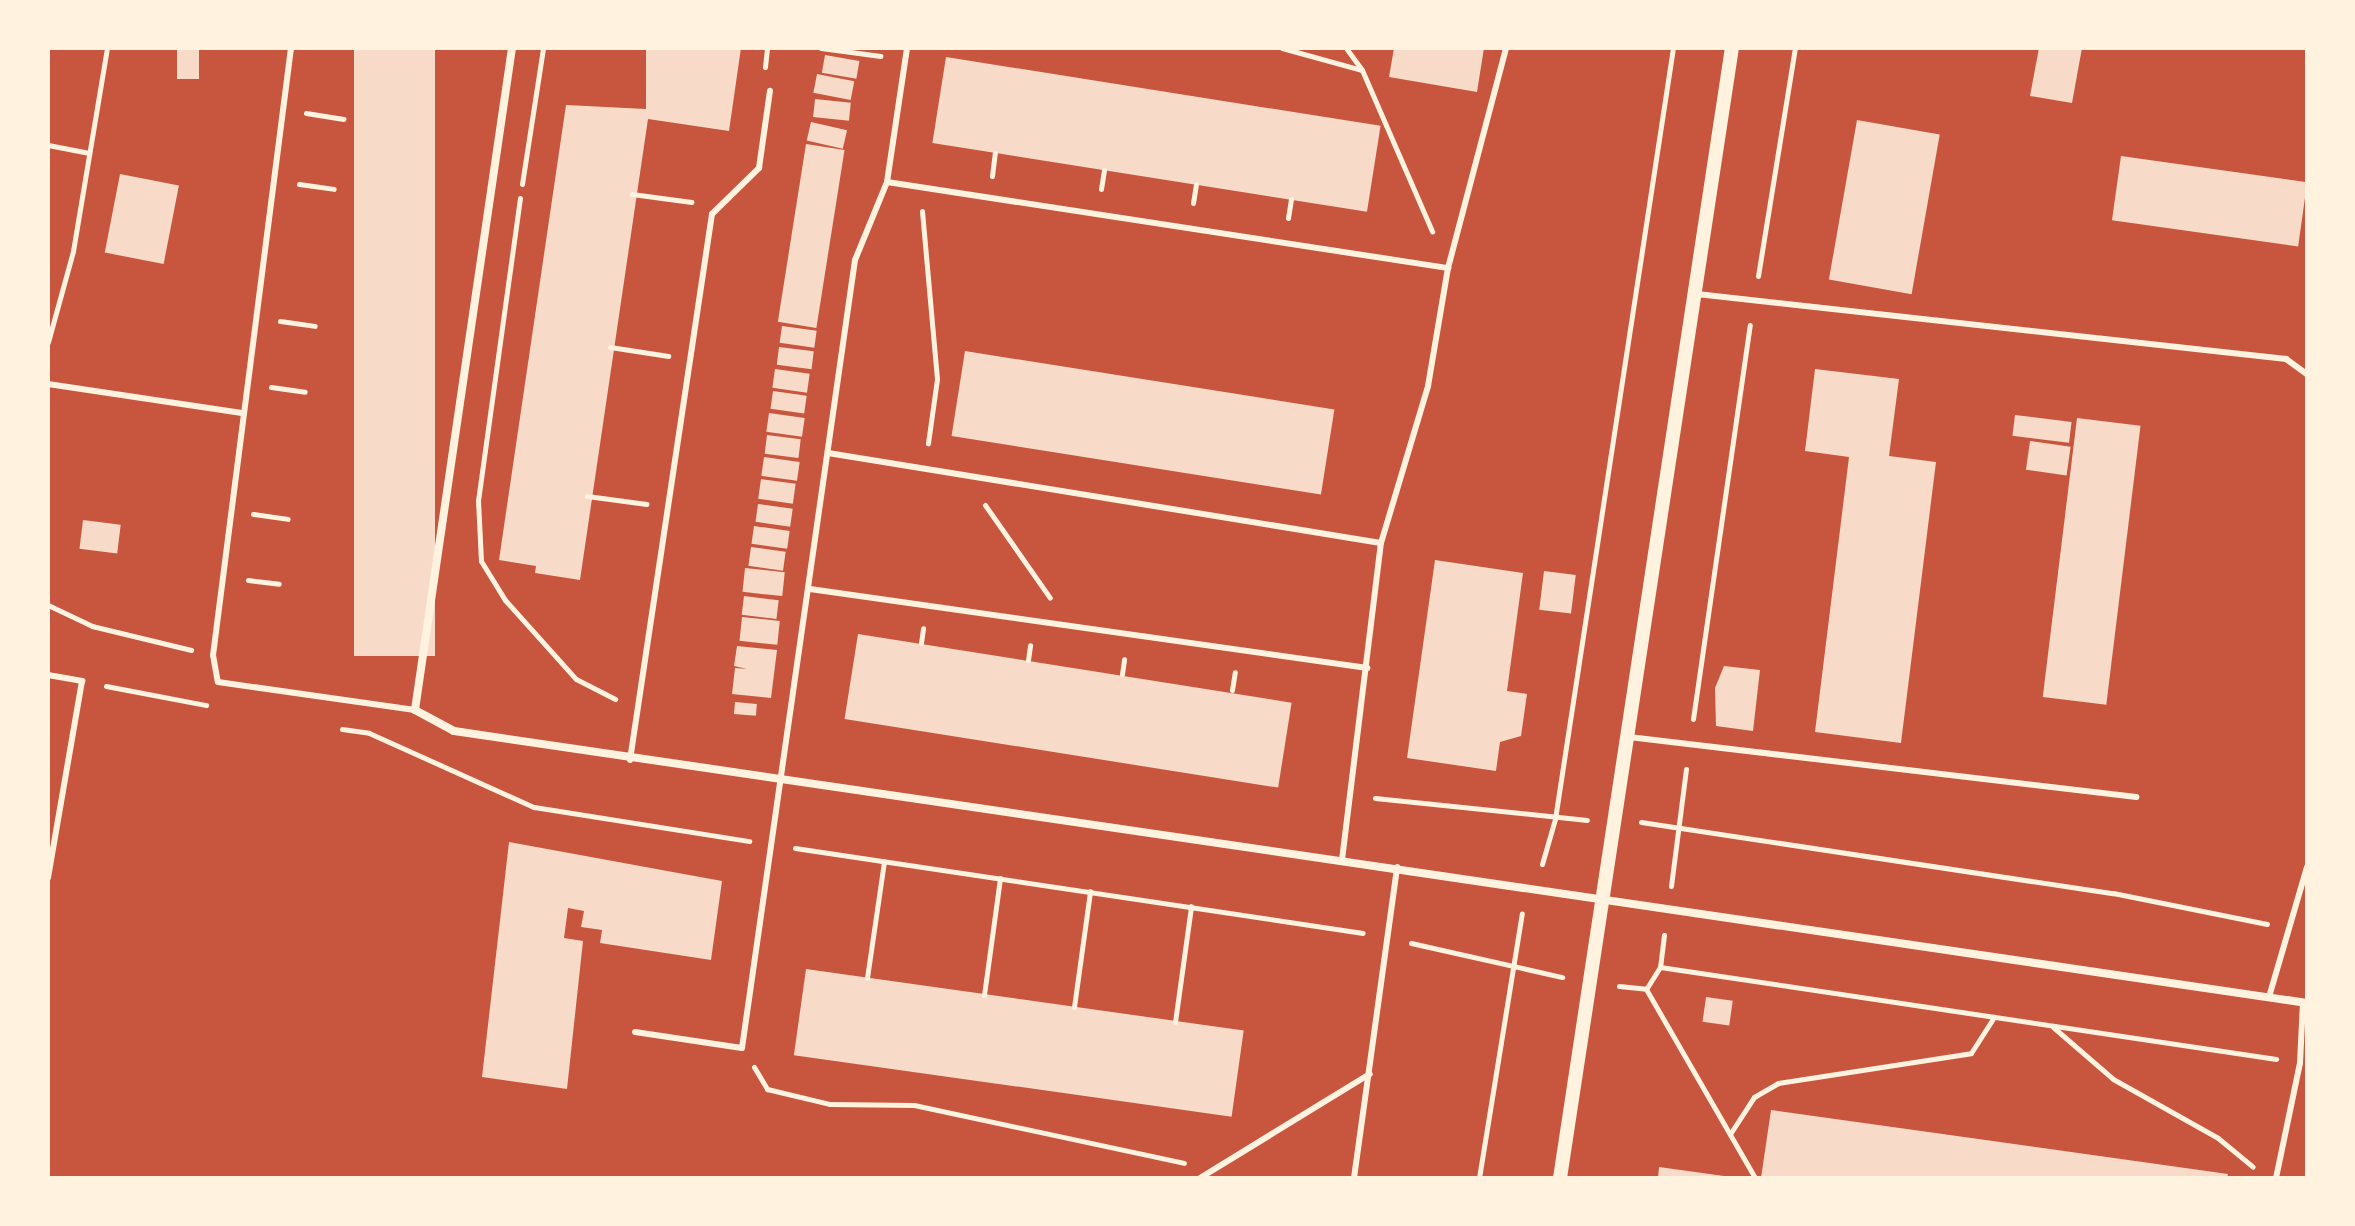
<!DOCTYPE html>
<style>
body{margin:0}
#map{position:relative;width:2355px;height:1226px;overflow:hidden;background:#c8553d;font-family:Arial,sans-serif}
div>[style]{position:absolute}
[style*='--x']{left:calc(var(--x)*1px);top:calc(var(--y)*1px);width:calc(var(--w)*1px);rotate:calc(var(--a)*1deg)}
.building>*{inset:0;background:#f7dbc8;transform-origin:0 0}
.path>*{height:5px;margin:-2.5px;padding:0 2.5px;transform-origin:2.5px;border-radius:2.5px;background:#fff3e0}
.service>*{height:6px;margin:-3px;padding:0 3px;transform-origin:3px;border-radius:3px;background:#fff3e0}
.minor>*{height:8px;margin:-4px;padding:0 4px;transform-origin:4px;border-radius:4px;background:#fff3e0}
.tertiary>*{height:14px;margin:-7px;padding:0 7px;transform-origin:7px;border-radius:7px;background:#fff3e0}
span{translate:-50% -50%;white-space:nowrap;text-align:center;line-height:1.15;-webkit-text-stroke:8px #fff3e0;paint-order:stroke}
.frame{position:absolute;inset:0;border:50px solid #fff3e0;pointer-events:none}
</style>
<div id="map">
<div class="building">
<i style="left:177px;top:48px;width:22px;height:31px"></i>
<i style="left:354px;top:48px;width:81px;height:608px"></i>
<i style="clip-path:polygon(646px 48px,741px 48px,729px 131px,648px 119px,580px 580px,535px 573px,536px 566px,499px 560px,566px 105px,646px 109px)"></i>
<i style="clip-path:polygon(1394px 48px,1484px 48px,1477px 92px,1389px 77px)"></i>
<i style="clip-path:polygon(2039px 48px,2082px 48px,2072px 103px,2030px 96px)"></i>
<i style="left:825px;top:55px;width:35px;height:18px;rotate:10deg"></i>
<i style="left:946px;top:57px;width:440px;height:87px;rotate:9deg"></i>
<i style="left:817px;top:74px;width:38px;height:19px;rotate:11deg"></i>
<i style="left:815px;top:99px;width:36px;height:18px;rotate:6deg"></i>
<i style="left:1857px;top:120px;width:84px;height:162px;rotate:10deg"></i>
<i style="left:811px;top:122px;width:37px;height:19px;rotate:13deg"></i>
<i style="left:806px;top:144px;width:39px;height:180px;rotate:9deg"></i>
<i style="left:2121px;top:156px;width:188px;height:65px;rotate:8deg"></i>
<i style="left:120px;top:174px;width:60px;height:80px;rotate:11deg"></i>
<i style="left:782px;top:326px;width:35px;height:17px;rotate:8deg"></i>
<i style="left:779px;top:347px;width:35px;height:18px;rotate:7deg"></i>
<i style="left:965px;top:351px;width:374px;height:86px;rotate:9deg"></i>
<i style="left:775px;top:369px;width:35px;height:19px;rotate:8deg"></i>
<i style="clip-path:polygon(1815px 369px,1899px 379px,1889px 456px,1936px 462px,1901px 743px,1815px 732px,1849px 457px,1805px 451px)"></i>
<i style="left:773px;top:391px;width:34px;height:18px;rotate:8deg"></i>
<i style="left:769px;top:413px;width:36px;height:19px;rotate:8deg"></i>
<i style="left:2015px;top:415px;width:57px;height:21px;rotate:7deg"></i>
<i style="left:2077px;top:418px;width:64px;height:281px;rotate:7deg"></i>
<i style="left:767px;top:435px;width:34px;height:19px;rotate:7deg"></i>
<i style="left:2030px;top:441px;width:41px;height:29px;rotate:8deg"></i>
<i style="left:764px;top:457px;width:36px;height:19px;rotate:8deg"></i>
<i style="left:761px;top:479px;width:35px;height:20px;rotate:8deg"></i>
<i style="left:758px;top:504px;width:35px;height:18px;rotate:8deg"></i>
<i style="left:83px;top:520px;width:38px;height:29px;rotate:7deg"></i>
<i style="left:754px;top:526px;width:36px;height:18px;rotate:8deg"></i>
<i style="left:751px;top:547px;width:35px;height:19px;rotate:8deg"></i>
<i style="clip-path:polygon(1435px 560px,1523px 573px,1507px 691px,1527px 694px,1521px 736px,1500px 742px,1496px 771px,1407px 758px)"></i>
<i style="left:745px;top:568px;width:40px;height:24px;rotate:6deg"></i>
<i style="left:1544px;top:571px;width:32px;height:39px;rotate:7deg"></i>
<i style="left:744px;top:596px;width:35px;height:19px;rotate:7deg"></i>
<i style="left:742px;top:617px;width:38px;height:24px;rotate:6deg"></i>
<i style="left:858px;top:634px;width:439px;height:86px;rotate:9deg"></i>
<i style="clip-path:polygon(737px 646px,777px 650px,771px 698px,732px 694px,735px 668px,747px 669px,734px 666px)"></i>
<i style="clip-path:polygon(1724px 666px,1760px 670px,1753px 731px,1716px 726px,1715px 688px)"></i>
<i style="left:735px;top:702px;width:22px;height:12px;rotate:5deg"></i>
<i style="clip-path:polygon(509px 842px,722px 881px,711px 960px,600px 943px,602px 930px,581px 927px,584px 911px,568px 908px,564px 938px,583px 941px,567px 1089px,482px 1077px)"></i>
<i style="left:806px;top:969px;width:442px;height:87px;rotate:8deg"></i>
<i style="left:1706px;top:997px;width:27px;height:25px;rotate:8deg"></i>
<i style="clip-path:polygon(1771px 1110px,2228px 1174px,2227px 1178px,1761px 1178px)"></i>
<i style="clip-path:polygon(1659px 1167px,1724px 1176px,1724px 1178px,1658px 1178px)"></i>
</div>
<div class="path">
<i style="--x:821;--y:48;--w:60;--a:7.7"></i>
<i style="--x:1282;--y:48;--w:83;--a:15.4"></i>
<i style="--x:1346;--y:48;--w:27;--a:54"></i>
<i style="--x:1362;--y:70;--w:176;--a:66.5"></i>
<i style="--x:765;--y:67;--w:19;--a:-84"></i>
<i style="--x:306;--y:113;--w:38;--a:9"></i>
<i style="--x:48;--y:145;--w:42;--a:11"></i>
<i style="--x:992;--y:176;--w:23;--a:-83"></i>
<i style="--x:299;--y:184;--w:35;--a:8"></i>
<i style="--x:522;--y:184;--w:138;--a:-81.2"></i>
<i style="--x:1101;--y:189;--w:19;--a:-81"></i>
<i style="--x:632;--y:194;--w:60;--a:7.7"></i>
<i style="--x:520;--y:198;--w:305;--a:97.9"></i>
<i style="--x:478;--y:500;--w:61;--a:87.2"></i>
<i style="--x:481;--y:561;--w:46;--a:58.4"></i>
<i style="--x:505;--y:600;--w:106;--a:48.1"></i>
<i style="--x:576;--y:679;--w:44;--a:27.1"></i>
<i style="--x:1193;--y:203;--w:19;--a:-81"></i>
<i style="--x:922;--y:211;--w:169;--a:84.9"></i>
<i style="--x:937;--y:379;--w:65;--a:98"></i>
<i style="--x:1288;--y:218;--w:19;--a:-81"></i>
<i style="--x:1758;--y:276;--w:231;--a:-80.8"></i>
<i style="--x:280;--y:321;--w:35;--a:8"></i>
<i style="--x:48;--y:342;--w:94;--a:-74.6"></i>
<i style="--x:73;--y:251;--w:206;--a:-80.5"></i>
<i style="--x:610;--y:347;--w:59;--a:8.8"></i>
<i style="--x:271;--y:387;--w:34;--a:8"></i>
<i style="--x:587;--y:496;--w:60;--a:7.7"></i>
<i style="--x:985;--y:505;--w:113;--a:55"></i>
<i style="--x:253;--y:514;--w:35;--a:8"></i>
<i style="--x:248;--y:580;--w:31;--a:7"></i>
<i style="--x:48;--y:605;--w:49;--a:25.5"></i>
<i style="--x:92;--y:626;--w:102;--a:13.6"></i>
<i style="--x:921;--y:643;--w:15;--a:-82"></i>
<i style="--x:1028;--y:660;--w:15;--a:-82"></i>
<i style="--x:1122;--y:674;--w:15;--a:-82"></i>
<i style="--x:106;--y:686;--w:102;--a:10.8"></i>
<i style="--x:1232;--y:690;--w:18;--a:-81"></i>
<i style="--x:1693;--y:719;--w:398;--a:-81.8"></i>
<i style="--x:342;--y:729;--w:27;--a:8"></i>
<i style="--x:369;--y:733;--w:181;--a:24.2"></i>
<i style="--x:534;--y:807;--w:218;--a:9"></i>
<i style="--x:1375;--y:798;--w:213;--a:5.9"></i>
<i style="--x:1641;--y:822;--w:477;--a:8.6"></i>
<i style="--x:2113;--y:893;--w:157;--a:11.4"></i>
<i style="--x:795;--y:848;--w:574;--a:8.51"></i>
<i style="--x:1542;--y:864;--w:47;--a:-73.9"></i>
<i style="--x:1555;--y:819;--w:780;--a:-81.3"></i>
<i style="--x:1671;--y:886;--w:118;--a:-82.7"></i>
<i style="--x:1664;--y:935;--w:32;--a:97"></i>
<i style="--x:1660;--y:967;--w:26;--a:122"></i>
<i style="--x:1646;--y:989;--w:218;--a:60"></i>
<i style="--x:1411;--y:943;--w:155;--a:12.7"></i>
<i style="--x:1660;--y:967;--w:623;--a:8.49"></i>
<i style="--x:867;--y:978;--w:118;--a:-81.7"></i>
<i style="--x:1619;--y:986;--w:27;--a:6"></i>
<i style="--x:984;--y:995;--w:118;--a:-82.2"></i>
<i style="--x:1074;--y:1007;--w:117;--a:-82.1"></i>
<i style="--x:1175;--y:1022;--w:117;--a:-82.1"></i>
<i style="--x:2053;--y:1027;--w:79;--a:40.9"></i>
<i style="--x:2113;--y:1079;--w:120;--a:29.3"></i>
<i style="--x:2218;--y:1138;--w:45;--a:39.6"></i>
<i style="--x:754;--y:1067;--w:26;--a:59"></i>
<i style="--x:767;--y:1089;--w:65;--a:13.4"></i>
<i style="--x:830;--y:1104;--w:84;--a:0.7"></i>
<i style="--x:914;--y:1105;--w:276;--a:12.1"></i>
<i style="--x:1730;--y:1134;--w:44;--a:-57"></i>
<i style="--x:1754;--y:1097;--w:28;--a:-30"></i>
<i style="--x:1778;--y:1083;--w:195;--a:-8.8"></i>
<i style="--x:1971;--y:1053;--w:43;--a:-57.4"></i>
<i style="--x:1479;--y:1178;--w:268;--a:-80.8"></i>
</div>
<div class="service">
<i style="--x:291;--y:48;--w:612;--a:97.32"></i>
<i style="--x:213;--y:655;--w:27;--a:80"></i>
<i style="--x:218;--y:682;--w:199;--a:8.1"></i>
<i style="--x:887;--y:182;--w:568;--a:8.72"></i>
<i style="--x:1697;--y:294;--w:593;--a:6.3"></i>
<i style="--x:2286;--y:359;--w:26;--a:36"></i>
<i style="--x:48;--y:384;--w:196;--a:8.5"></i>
<i style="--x:828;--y:453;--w:560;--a:9.24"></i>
<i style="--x:810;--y:589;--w:563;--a:8.07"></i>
<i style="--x:48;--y:675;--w:35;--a:10"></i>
<i style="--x:82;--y:681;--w:200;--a:99.8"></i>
<i style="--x:1629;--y:737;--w:511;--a:6.75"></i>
<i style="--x:630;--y:760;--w:552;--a:-81.46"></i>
<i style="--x:712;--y:214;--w:66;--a:-44.4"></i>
<i style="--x:759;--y:168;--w:78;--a:-81.9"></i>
<i style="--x:1342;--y:860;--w:319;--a:-83"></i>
<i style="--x:1381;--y:543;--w:164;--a:-73.3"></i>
<i style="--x:1428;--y:386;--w:120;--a:-80.4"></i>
<i style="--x:1448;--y:268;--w:228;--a:-75.2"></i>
<i style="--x:2269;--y:997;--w:135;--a:-73.7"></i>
<i style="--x:635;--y:1032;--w:108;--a:8.5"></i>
<i style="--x:742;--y:1048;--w:796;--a:-81.84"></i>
<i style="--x:855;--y:260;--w:84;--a:-67.7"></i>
<i style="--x:887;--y:182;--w:135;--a:-81.5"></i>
<i style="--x:1200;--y:1178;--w:199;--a:-31.5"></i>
<i style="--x:1354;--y:1178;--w:314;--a:-82.1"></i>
<i style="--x:2276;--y:1178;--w:117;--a:-78.2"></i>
<i style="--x:2300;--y:1063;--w:61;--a:-87.2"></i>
</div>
<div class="minor">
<i style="--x:512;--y:48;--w:669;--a:98.34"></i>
<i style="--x:415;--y:710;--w:44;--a:28.3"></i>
<i style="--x:454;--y:731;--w:1873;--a:8.35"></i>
</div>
<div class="tertiary">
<i style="--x:1560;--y:1178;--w:1143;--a:-81.35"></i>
</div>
<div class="frame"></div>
</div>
